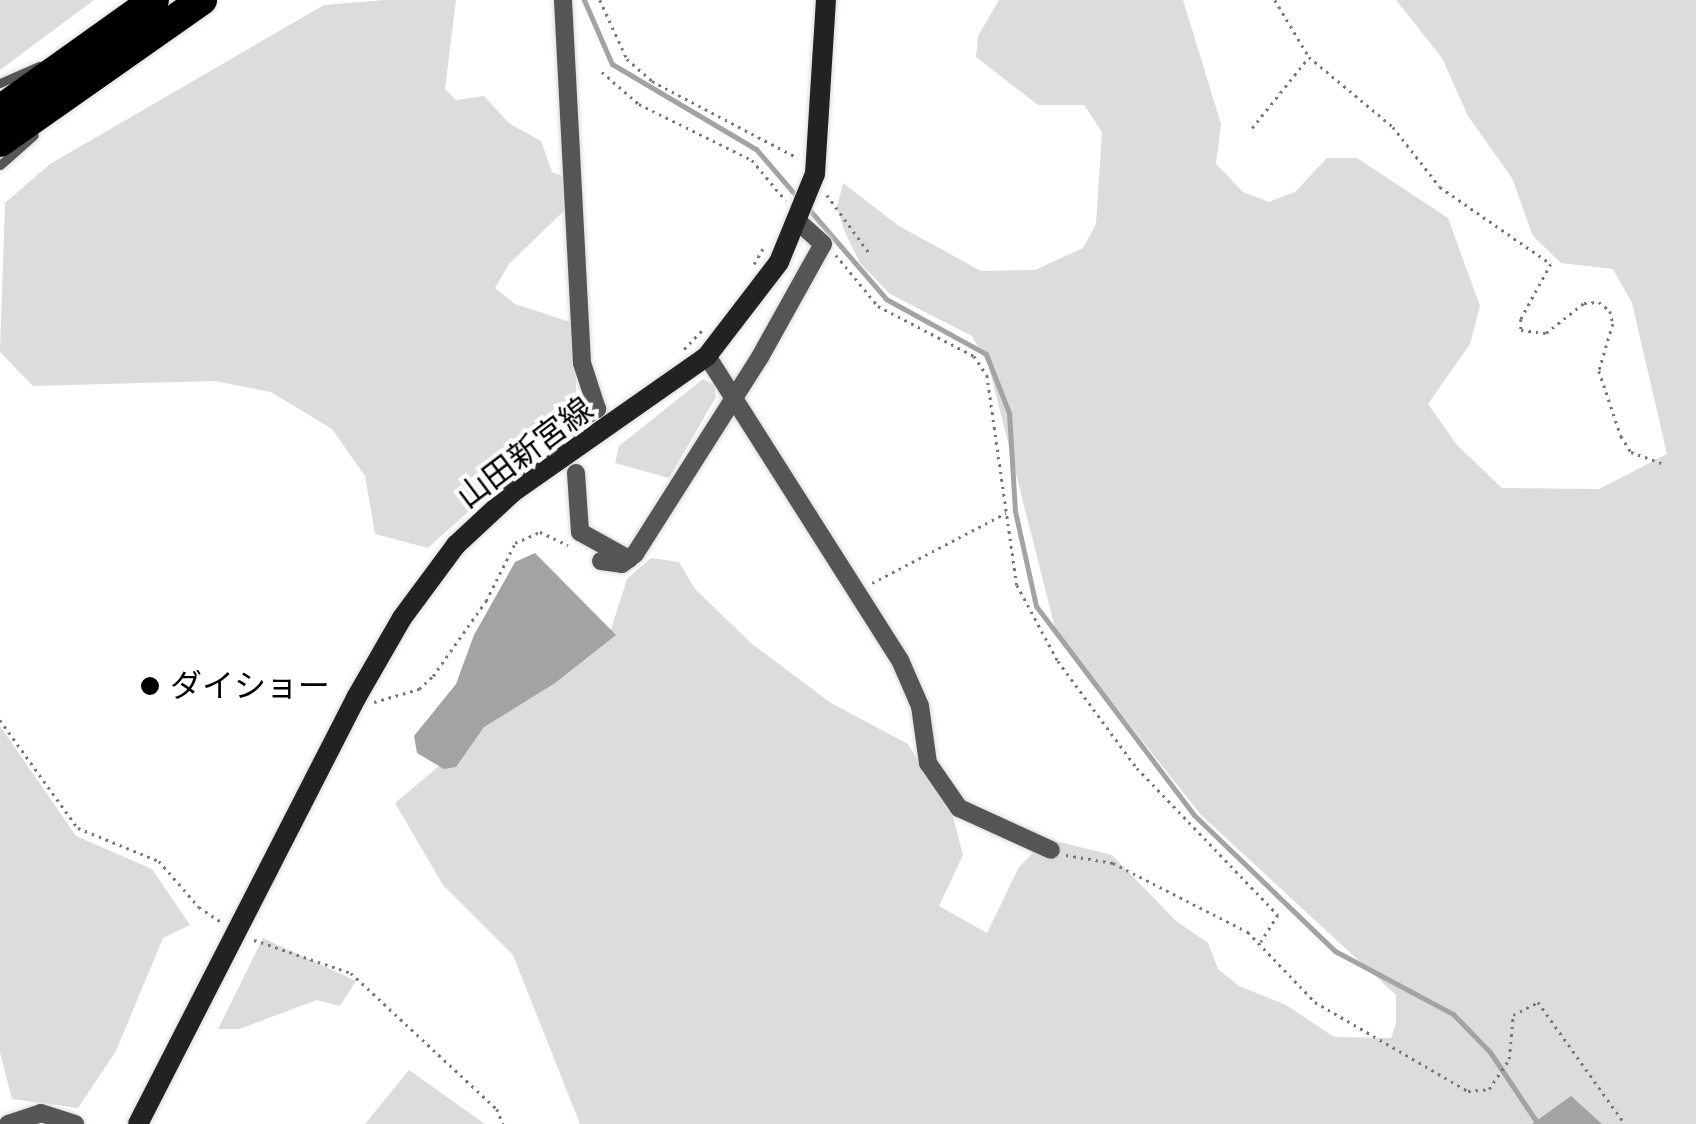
<!DOCTYPE html>
<meta charset="utf-8">
<style>
body{margin:0}
#map{position:relative;width:1696px;height:1124px;overflow:hidden;background:#fff;font-family:"Space Grotesk","Noto Sans JP",sans-serif}
div>[style]{position:absolute}
[style*='--x']{left:calc(var(--x)*1px);top:calc(var(--y)*1px);width:calc(var(--w)*1px);rotate:calc(var(--a)*1deg)}
.green>*{inset:0;background:#dcdcdc}
.water>*{inset:0;background:#a3a3a3}
.stream>*{height:5px;margin:-2.5px;padding:0 2.5px;transform-origin:2.5px;border-radius:2.5px;background:#a3a3a3}
.path>*{height:2.5px;margin-top:-1.25px;transform-origin:0;background:repeating-linear-gradient(90deg,#777 0 2.5px,transparent 0 7.5px)}
.roads{filter:drop-shadow(0 0 2px #dbdbdb) drop-shadow(0 0 2px #dbdbdb)}
.service>*{height:9px;margin:-4.5px;padding:0 4.5px;transform-origin:4.5px;border-radius:4.5px;background:#555}
.minor>*{height:18px;margin:-9px;padding:0 9px;transform-origin:9px;border-radius:9px;background:#555}
.secondary>*{height:20px;margin:-10px;padding:0 10px;transform-origin:10px;border-radius:10px;background:#222}
.motorway>*{height:30px;margin:-15px;padding:0 15px;transform-origin:15px;border-radius:15px;background:#000}
.dots>*{width:28px;height:28px;translate:-50% -50%;box-sizing:border-box;border:5px solid #fff;border-radius:50%}
span{translate:-50% -50%;white-space:nowrap;text-align:center;line-height:1.15;-webkit-text-stroke:8px #fff;paint-order:stroke}
.street-label{font-size:32px;color:#000}
.poi-label{font-size:32px;color:#000}
.left{translate:0 -50%;text-align:left}
</style>
<div id="map">
<div class="green">
<i style="clip-path:polygon(0 0,94px 0,0 70px)"></i>
<i style="clip-path:polygon(385px 0,456px 0,445px 89px,456px 100px,484px 96px,510px 124px,541px 141px,552px 172px,565px 177px,569px 206px,509px 264px,495px 288px,515px 304px,576px 324px,576px 401px,536px 428px,533px 453px,428px 548px,375px 534px,365px 476px,332px 429px,271px 392px,215px 381px,33px 386px,0 352px,5px 203px,50px 164px,324px 5px)"></i>
<i style="clip-path:polygon(999px 0,1183px 0,1221px 124px,1216px 164px,1243px 192px,1269px 202px,1295px 192px,1327px 158px,1357px 158px,1448px 218px,1480px 306px,1470px 344px,1428px 404px,1457px 445px,1502px 488px,1599px 489px,1667px 454px,1632px 303px,1613px 269px,1561px 263px,1533px 236px,1512px 178px,1468px 116px,1442px 58px,1396px 0,1696px 0,1696px 1124px,580px 1124px,513px 955px,443px 885px,395px 803px,451px 756px,503px 691px,552px 677px,607px 642px,627px 579px,651px 558px,679px 562px,695px 589px,751px 643px,831px 703px,908px 744px,953px 817px,963px 855px,939px 906px,987px 933px,1019px 867px,1047px 839px,1112px 855px,1176px 921px,1208px 943px,1218px 969px,1239px 986px,1286px 1005px,1334px 1037px,1391px 1038px,1396px 1023px,1396px 995px,1201px 815px,1056px 632px,989px 367px,972px 336px,890px 294px,860px 263px,844px 230px,837px 207px,843px 183px,899px 226px,981px 271px,1035px 270px,1083px 248px,1096px 224px,1102px 132px,1084px 105px,1038px 105px,976px 57px,978px 36px)"></i>
<i style="clip-path:polygon(703px 379px,714px 385px,716px 397px,669px 478px,615px 463px,619px 446px)"></i>
<i style="clip-path:polygon(0 726px,76px 836px,152px 869px,190px 925px,163px 938px,116px 1051px,78px 1108px,12px 1099px,0 1053px)"></i>
<i style="clip-path:polygon(263px 938px,356px 981px,340px 1006px,317px 1000px,239px 1029px,218px 1029px)"></i>
<i style="clip-path:polygon(409px 1070px,485px 1124px,365px 1124px)"></i>
</div>
<div class="water">
<i style="clip-path:polygon(535px 553px,616px 635px,555px 683px,484px 727px,456px 767px,444px 769px,417px 753px,414px 736px,456px 684px,474px 635px,515px 562px)"></i>
<i style="clip-path:polygon(1571px 1096px,1602px 1124px,1532px 1124px)"></i>
</div>
<div class="stream">
<i style="--x:584;--y:0;--w:70;--a:66.4"></i>
<i style="--x:612;--y:64;--w:167;--a:30.6"></i>
<i style="--x:756;--y:149;--w:66;--a:49.3"></i>
<i style="--x:807;--y:207;--w:121;--a:49.3"></i>
<i style="--x:886;--y:299;--w:114;--a:28.8"></i>
<i style="--x:986;--y:354;--w:63;--a:68.7"></i>
<i style="--x:1009;--y:413;--w:98;--a:86.5"></i>
<i style="--x:1015;--y:511;--w:97;--a:77.5"></i>
<i style="--x:1036;--y:606;--w:262;--a:52.9"></i>
<i style="--x:1194;--y:815;--w:196;--a:44"></i>
<i style="--x:1335;--y:951;--w:134;--a:28.1"></i>
<i style="--x:1453;--y:1014;--w:53;--a:45.8"></i>
<i style="--x:1490;--y:1052;--w:87;--a:56.3"></i>
</div>
<div class="path">
<i style="--x:600;--y:0;--w:65;--a:65.4"></i>
<i style="--x:627;--y:59;--w:33;--a:41"></i>
<i style="--x:652;--y:81;--w:165;--a:27.8"></i>
<i style="--x:1275;--y:0;--w:66;--a:59.2"></i>
<i style="--x:1309;--y:57;--w:109;--a:39.8"></i>
<i style="--x:1393;--y:127;--w:76;--a:51.9"></i>
<i style="--x:1440;--y:187;--w:135;--a:34.7"></i>
<i style="--x:1551;--y:264;--w:63;--a:118.6"></i>
<i style="--x:1521;--y:319;--w:11;--a:90"></i>
<i style="--x:1521;--y:330;--w:25;--a:7"></i>
<i style="--x:1546;--y:333;--w:48;--a:-38.3"></i>
<i style="--x:1584;--y:303;--w:15;--a:-4"></i>
<i style="--x:1599;--y:302;--w:14;--a:39"></i>
<i style="--x:1610;--y:311;--w:13;--a:77"></i>
<i style="--x:1613;--y:324;--w:49;--a:106.6"></i>
<i style="--x:1599;--y:371;--w:69;--a:71.3"></i>
<i style="--x:1621;--y:436;--w:19;--a:58"></i>
<i style="--x:1631;--y:452;--w:37;--a:20"></i>
<i style="--x:602;--y:72;--w:49;--a:40.9"></i>
<i style="--x:639;--y:104;--w:126;--a:26.4"></i>
<i style="--x:752;--y:160;--w:53;--a:50.3"></i>
<i style="--x:1252;--y:128;--w:90;--a:-51.3"></i>
<i style="--x:827;--y:195;--w:73;--a:53.9"></i>
<i style="--x:836;--y:255;--w:66;--a:50.5"></i>
<i style="--x:878;--y:306;--w:108;--a:27.5"></i>
<i style="--x:974;--y:356;--w:23;--a:56"></i>
<i style="--x:987;--y:375;--w:212;--a:81.9"></i>
<i style="--x:1017;--y:585;--w:86;--a:61.7"></i>
<i style="--x:1058;--y:661;--w:133;--a:53.6"></i>
<i style="--x:1137;--y:768;--w:204;--a:46.2"></i>
<i style="--x:1278;--y:915;--w:32;--a:122"></i>
<i style="--x:754;--y:264;--w:22;--a:-60"></i>
<i style="--x:684;--y:349;--w:28;--a:-46"></i>
<i style="--x:872;--y:583;--w:151;--a:-27.6"></i>
<i style="--x:374;--y:702;--w:47;--a:-16.1"></i>
<i style="--x:419;--y:689;--w:19;--a:-43"></i>
<i style="--x:433;--y:676;--w:92;--a:-54.8"></i>
<i style="--x:486;--y:601;--w:65;--a:-63.4"></i>
<i style="--x:515;--y:543;--w:27;--a:-24"></i>
<i style="--x:540;--y:532;--w:31;--a:25"></i>
<i style="--x:0;--y:720;--w:133;--a:54.2"></i>
<i style="--x:78;--y:828;--w:87;--a:22.2"></i>
<i style="--x:159;--y:861;--w:61;--a:49"></i>
<i style="--x:199;--y:907;--w:27;--a:34"></i>
<i style="--x:1066;--y:855;--w:48;--a:9.7"></i>
<i style="--x:1113;--y:863;--w:152;--a:27.1"></i>
<i style="--x:1248;--y:932;--w:97;--a:46.3"></i>
<i style="--x:1315;--y:1002;--w:177;--a:30.2"></i>
<i style="--x:1468;--y:1091;--w:21;--a:-5"></i>
<i style="--x:1489;--y:1089;--w:36;--a:-56"></i>
<i style="--x:1509;--y:1059;--w:44;--a:-84.8"></i>
<i style="--x:1513;--y:1015;--w:28;--a:-27"></i>
<i style="--x:1538;--y:1002;--w:150;--a:54.5"></i>
<i style="--x:254;--y:940;--w:102;--a:18.8"></i>
<i style="--x:351;--y:973;--w:200;--a:43"></i>
<i style="--x:497;--y:1109;--w:16;--a:68"></i>
</div>
<div class="roads">
<div class="service">
<i style="--x:0;--y:83;--w:43;--a:-23.6"></i>
<i style="--x:0;--y:165;--w:45;--a:-41.4"></i>
</div>
<div class="minor">
<i style="--x:707;--y:356;--w:360;--a:57.6"></i>
<i style="--x:900;--y:660;--w:50;--a:66.5"></i>
<i style="--x:920;--y:706;--w:58;--a:82"></i>
<i style="--x:928;--y:763;--w:55;--a:55.4"></i>
<i style="--x:959;--y:808;--w:101;--a:24.5"></i>
<i style="--x:557;--y:440;--w:7;--a:-117"></i>
<i style="--x:554;--y:434;--w:50;--a:-30.2"></i>
<i style="--x:597;--y:409;--w:48;--a:-108.1"></i>
<i style="--x:582;--y:363;--w:363;--a:-93"></i>
<i style="--x:576;--y:473;--w:59;--a:86.1"></i>
<i style="--x:580;--y:532;--w:56;--a:28.9"></i>
<i style="--x:601;--y:561;--w:21;--a:8"></i>
<i style="--x:622;--y:564;--w:16;--a:-38"></i>
<i style="--x:635;--y:554;--w:233;--a:-57.6"></i>
<i style="--x:760;--y:357;--w:129;--a:-60.9"></i>
<i style="--x:823;--y:244;--w:31;--a:-138"></i>
<i style="--x:8;--y:1124;--w:35;--a:-18"></i>
<i style="--x:41;--y:1113;--w:36;--a:18"></i>
</div>
<div class="secondary">
<i style="--x:138;--y:1124;--w:479;--a:-62.9"></i>
<i style="--x:356;--y:698;--w:92;--a:-60.1"></i>
<i style="--x:402;--y:618;--w:91;--a:-53.5"></i>
<i style="--x:456;--y:545;--w:78;--a:-42.9"></i>
<i style="--x:513;--y:492;--w:237;--a:-35"></i>
<i style="--x:707;--y:356;--w:118;--a:-52.5"></i>
<i style="--x:779;--y:262;--w:95;--a:-67.8"></i>
<i style="--x:815;--y:174;--w:174;--a:-86.4"></i>
</div>
<div class="motorway">
<i style="--x:0;--y:110;--w:189;--a:-35.5"></i>
<i style="--x:0;--y:142;--w:247;--a:-35.1"></i>
</div>
</div>
<div class="dots">
<i style="left:150px;top:686px;background:#000"></i>
</div>
<div class="street-label">
<span style="left:525px;top:453px;rotate:-37deg">山田新宮線</span>
</div>
<div class="poi-label">
<span class="left" style="left:170px;top:686px">ダイショー</span>
</div>
</div>
